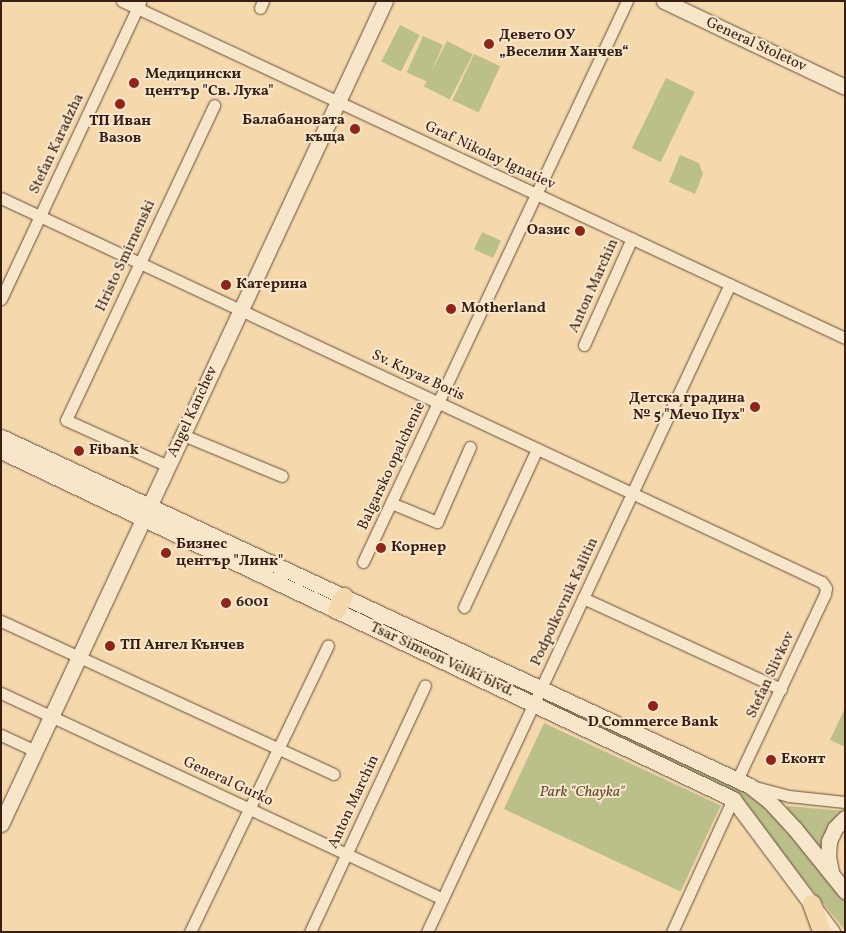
<!DOCTYPE html>
<meta charset="utf-8">
<style>
body{margin:0}
#map{position:relative;width:846px;height:933px;overflow:hidden;background:#f5d9ad;font-family:Vollkorn,serif}
div>[style]{position:absolute}
[style*='--x']{left:calc(var(--x)*1px);top:calc(var(--y)*1px);width:calc(var(--w)*1px);rotate:calc(var(--a)*1deg)}
.green>*{inset:0;background:#bbbf8a;transform-origin:0 0}
.roads{filter:drop-shadow(0 0 1px #674d3a) drop-shadow(0 0 1px #674d3a)}
.street>*{height:11px;margin:-5.5px;padding:0 5.5px;transform-origin:5.5px;border-radius:5.5px;background:#f8e6ca}
.secondary>*{height:15px;margin:-7.5px;padding:0 7.5px;transform-origin:7.5px;border-radius:7.5px;background:#f8e6ca}
.primary>*{height:18px;margin:-9px;padding:0 9px;transform-origin:9px;border-radius:9px;background:#f5d9ad}
.dots>*{width:14px;height:14px;translate:-50% -50%;box-sizing:border-box;border:2px solid #f8e6ca;border-radius:50%}
span{translate:-50% -50%;white-space:nowrap;text-align:center;line-height:1.15;-webkit-text-stroke:4px #f8e6ca;paint-order:stroke}
.poi-label{font-size:15px;color:#381e14;font-weight:700}
.left{translate:0 -50%;text-align:left}
.right{translate:-100% -50%;text-align:right}
.street-label{font-size:15px;color:#381e14}
.park-label{font-size:15px;color:#5f4e37;font-style:italic}
.frame{position:absolute;inset:0;border:2px solid #381e14;pointer-events:none}
</style>
<div id="map">
<div class="green">
<i style="left:400px;top:25px;width:22px;height:41px;rotate:27deg"></i>
<i style="left:423px;top:36px;width:22px;height:40px;rotate:24deg"></i>
<i style="left:447px;top:41px;width:29px;height:51px;rotate:27deg"></i>
<i style="left:474px;top:54px;width:29px;height:51px;rotate:25deg"></i>
<i style="left:666px;top:78px;width:32px;height:78px;rotate:26deg"></i>
<i style="clip-path:polygon(680px 155px,699px 163px,703px 174px,695px 194px,669px 182px)"></i>
<i style="left:482px;top:232px;width:21px;height:19px;rotate:25deg"></i>
<i style="clip-path:polygon(548px 698px,741px 788px,765px 804px,845px 898px,845px 930px,741px 804px,722px 786px,547px 702px)"></i>
<i style="clip-path:polygon(845px 708px,845px 747px,830px 740px)"></i>
<i style="left:544px;top:723px;width:195px;height:95px;rotate:25deg"></i>
<i style="clip-path:polygon(787px 806px,844px 811px,840px 814px,823px 855px,785px 810px)"></i>
</div>
<div class="roads">
<div class="street">
<i style="--x:122;--y:1;--w:798;--a:24.99"></i>
<i style="--x:260;--y:8;--w:8;--a:-67"></i>
<i style="--x:1;--y:198;--w:906;--a:25.07"></i>
<i style="--x:822;--y:582;--w:7;--a:56"></i>
<i style="--x:826;--y:588;--w:6;--a:99"></i>
<i style="--x:825;--y:594;--w:206;--a:115.3"></i>
<i style="--x:1;--y:299;--w:328;--a:-64.9"></i>
<i style="--x:584;--y:345;--w:117;--a:-65.8"></i>
<i style="--x:183;--y:435;--w:107;--a:22.5"></i>
<i style="--x:168;--y:466;--w:112;--a:-155.7"></i>
<i style="--x:66;--y:420;--w:348;--a:-64.8"></i>
<i style="--x:391;--y:503;--w:50;--a:22.4"></i>
<i style="--x:437;--y:522;--w:82;--a:-66.3"></i>
<i style="--x:363;--y:562;--w:620;--a:-64.8"></i>
<i style="--x:583;--y:598;--w:218;--a:24.7"></i>
<i style="--x:464;--y:607;--w:174;--a:-65.2"></i>
<i style="--x:1;--y:621;--w:366;--a:24.7"></i>
<i style="--x:1;--y:693;--w:487;--a:25"></i>
<i style="--x:1;--y:735;--w:38;--a:25"></i>
<i style="--x:755;--y:787;--w:35;--a:15"></i>
<i style="--x:789;--y:796;--w:56;--a:6.1"></i>
<i style="--x:190;--y:932;--w:318;--a:-64.3"></i>
<i style="--x:310;--y:932;--w:272;--a:-65"></i>
<i style="--x:427;--y:932;--w:715;--a:-64.94"></i>
<i style="--x:672;--y:932;--w:146;--a:-65.4"></i>
</div>
<div class="secondary">
<i style="--x:664;--y:1;--w:200;--a:25.4"></i>
<i style="--x:1;--y:437;--w:826;--a:24.98"></i>
<i style="--x:750;--y:786;--w:24;--a:38"></i>
<i style="--x:769;--y:801;--w:38;--a:47"></i>
<i style="--x:795;--y:829;--w:80;--a:51.1"></i>
<i style="--x:1;--y:451;--w:811;--a:25.43"></i>
<i style="--x:733;--y:799;--w:166;--a:53.3"></i>
<i style="--x:1;--y:824;--w:908;--a:-64.99"></i>
<i style="--x:831;--y:872;--w:16;--a:-101"></i>
<i style="--x:828;--y:856;--w:15;--a:-86"></i>
<i style="--x:829;--y:841;--w:14;--a:-65"></i>
<i style="--x:835;--y:828;--w:14;--a:-45"></i>
</div>
<div class="primary">
<i style="--x:337;--y:610;--w:15;--a:-62"></i>
<i style="--x:812;--y:904;--w:30;--a:70"></i>
</div>
</div>
<div class="dots">
<i style="left:489px;top:44px;background:#8f2418"></i>
<i style="left:134px;top:83px;background:#8f2418"></i>
<i style="left:120px;top:104px;background:#8f2418"></i>
<i style="left:355px;top:129px;background:#8f2418"></i>
<i style="left:580px;top:231px;background:#8f2418"></i>
<i style="left:226px;top:285px;background:#8f2418"></i>
<i style="left:451px;top:309px;background:#8f2418"></i>
<i style="left:755px;top:407px;background:#8f2418"></i>
<i style="left:79px;top:451px;background:#8f2418"></i>
<i style="left:381px;top:548px;background:#8f2418"></i>
<i style="left:166px;top:553px;background:#8f2418"></i>
<i style="left:226px;top:603px;background:#8f2418"></i>
<i style="left:110px;top:646px;background:#8f2418"></i>
<i style="left:653px;top:706px;background:#8f2418"></i>
<i style="left:771px;top:760px;background:#8f2418"></i>
</div>
<div class="poi-label">
<span class="left" style="left:499px;top:44px">Девето ОУ<br>„Веселин Ханчев“</span>
<span class="left" style="left:145px;top:83px">Медицински<br>център "Св. Лука"</span>
<span class="right" style="left:345px;top:129px">Балабановата<br>къща</span>
<span style="left:120px;top:130px">ТП Иван<br>Вазов</span>
<span class="right" style="left:570px;top:231px">Оазис</span>
<span class="left" style="left:236px;top:285px">Катерина</span>
<span class="left" style="left:461px;top:309px">Motherland</span>
<span class="right" style="left:745px;top:407px">Детска градина<br>№ 5 "Мечо Пух"</span>
<span class="left" style="left:89px;top:451px">Fibank</span>
<span class="left" style="left:176px;top:553px">Бизнес<br>център "Линк"</span>
<span class="left" style="left:391px;top:548px">Корнер</span>
<span class="left" style="left:236px;top:603px">6001</span>
<span class="left" style="left:120px;top:646px">ТП Ангел Кънчев</span>
<span style="left:653px;top:723px">D Commerce Bank</span>
<span class="left" style="left:781px;top:760px">Еконт</span>
</div>
<div class="street-label">
<span style="left:756px;top:45px;rotate:25deg">General Stoletov</span>
<span style="left:57px;top:144px;rotate:-65deg">Stefan Karadzha</span>
<span style="left:490px;top:156px;rotate:25deg">Graf Nikolay Ignatiev</span>
<span style="left:126px;top:256px;rotate:-65deg">Hristo Smirnenski</span>
<span style="left:594px;top:286px;rotate:-66deg">Anton Marchin</span>
<span style="left:418px;top:376px;rotate:25deg">Sv. Knyaz Boris</span>
<span style="left:193px;top:412px;rotate:-65deg">Angel Kanchev</span>
<span style="left:392px;top:466px;rotate:-65deg">Balgarsko opalchenie</span>
<span style="left:565px;top:602px;rotate:-65deg">Podpolkovnik Kalitin</span>
<span style="left:442px;top:660px;rotate:25deg">Tsar Simeon Veliki blvd.</span>
<span style="left:771px;top:675px;rotate:-65deg">Stefan Slivkov</span>
<span style="left:228px;top:782px;rotate:25deg">General Gurko</span>
<span style="left:354px;top:802px;rotate:-65deg">Anton Marchin</span>
</div>
<div class="park-label">
<span style="left:582px;top:793px">Park "Chayka"</span>
</div>
<div class="frame"></div>
</div>
